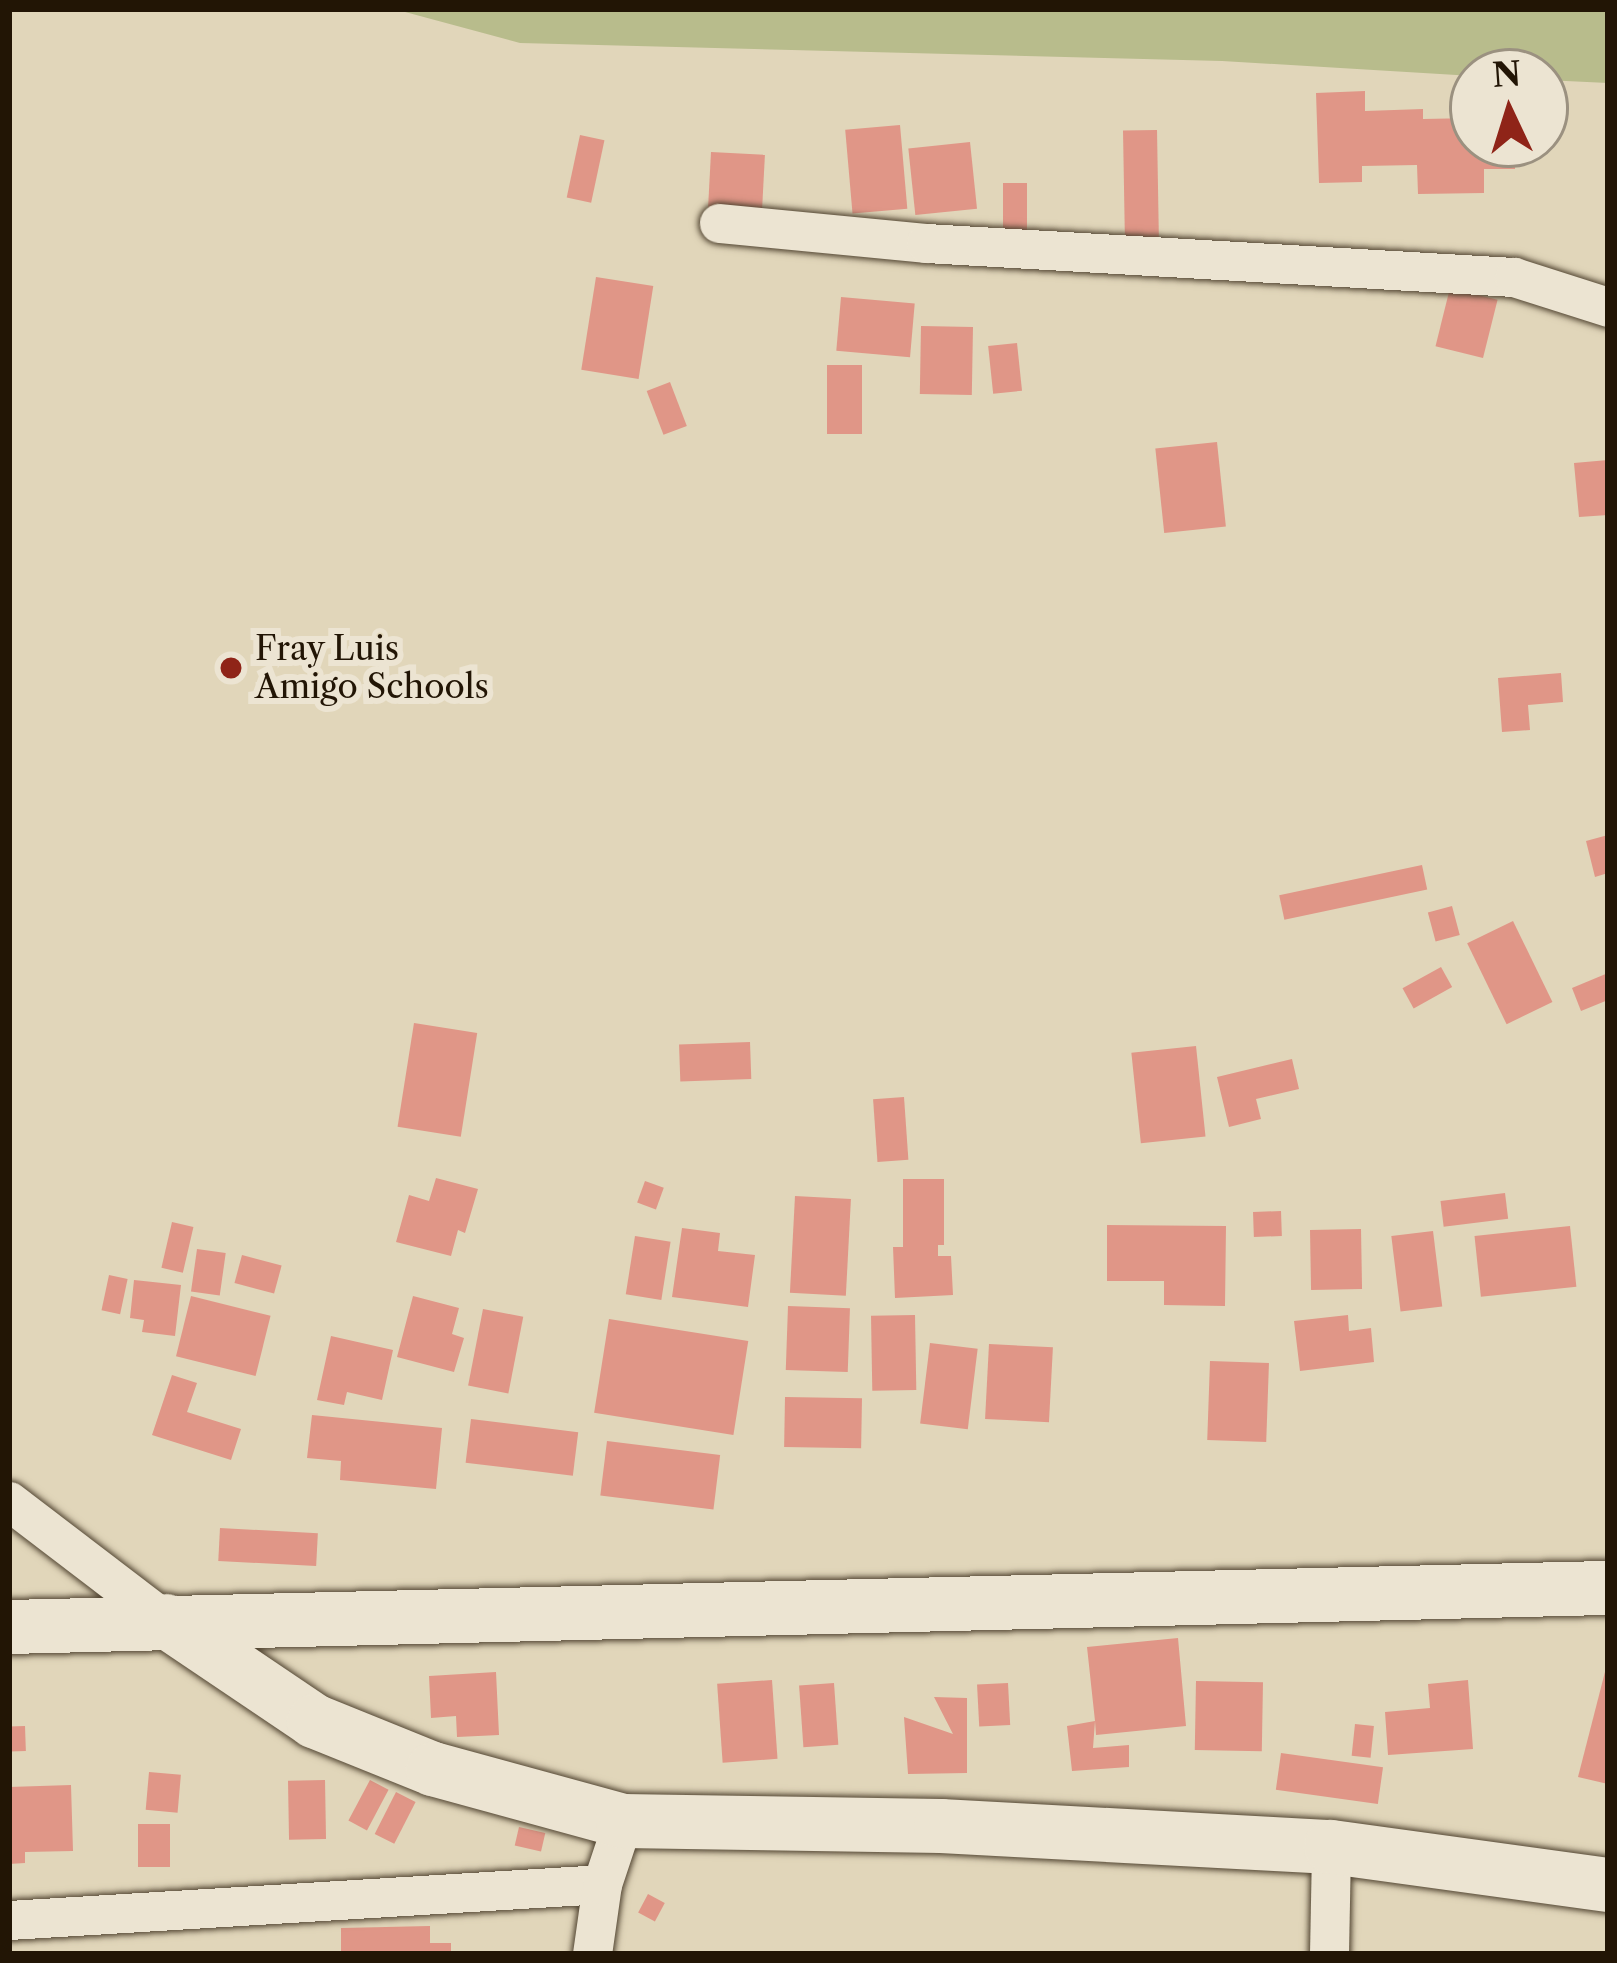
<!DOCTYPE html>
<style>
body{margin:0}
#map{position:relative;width:1617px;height:1963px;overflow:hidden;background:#e1d6ba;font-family:"Libre Caslon Text",serif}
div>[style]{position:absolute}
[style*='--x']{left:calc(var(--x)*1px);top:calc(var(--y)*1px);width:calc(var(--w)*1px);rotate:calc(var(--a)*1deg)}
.green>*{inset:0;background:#b8bc8c}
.building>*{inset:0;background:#e09687;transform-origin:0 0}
.roads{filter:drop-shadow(0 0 3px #524532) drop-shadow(0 0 3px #524532)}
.street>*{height:39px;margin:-19.5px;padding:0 19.5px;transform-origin:19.5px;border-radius:19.5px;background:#ece4d2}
.secondary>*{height:54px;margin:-27px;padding:0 27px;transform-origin:27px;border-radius:27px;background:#ece4d2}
.dots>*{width:33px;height:33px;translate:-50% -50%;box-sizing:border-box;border:6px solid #ece4d2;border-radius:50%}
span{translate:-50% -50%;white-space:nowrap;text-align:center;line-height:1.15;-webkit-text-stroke:12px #ece4d2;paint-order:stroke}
.poi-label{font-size:33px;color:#221505}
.left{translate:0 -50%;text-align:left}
.frame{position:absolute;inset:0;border:12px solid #221505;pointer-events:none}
.north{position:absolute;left:1449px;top:48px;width:120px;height:120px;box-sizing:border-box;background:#ece4d2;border:3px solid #9b9180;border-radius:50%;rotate:356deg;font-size:33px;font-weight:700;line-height:48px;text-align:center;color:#221505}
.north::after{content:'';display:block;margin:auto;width:42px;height:54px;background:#8f2418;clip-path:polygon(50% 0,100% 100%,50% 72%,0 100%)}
</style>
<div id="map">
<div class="green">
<i style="clip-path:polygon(394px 9px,1608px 9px,1608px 83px,1545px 80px,1545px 72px,1473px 76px,1222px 61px,520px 43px)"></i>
</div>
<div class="building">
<i style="clip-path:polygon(1365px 91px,1365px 111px,1423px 109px,1423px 119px,1473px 118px,1473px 144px,1515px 144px,1515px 169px,1484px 169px,1484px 193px,1418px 194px,1417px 165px,1362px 166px,1362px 182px,1319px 183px,1316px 93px)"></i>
<i style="left:900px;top:125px;width:84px;height:55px;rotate:85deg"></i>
<i style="left:1157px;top:130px;width:111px;height:34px;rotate:89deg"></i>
<i style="left:580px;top:135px;width:25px;height:64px;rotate:12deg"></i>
<i style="left:970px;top:142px;width:67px;height:62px;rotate:84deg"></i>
<i style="left:711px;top:152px;width:54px;height:69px;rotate:3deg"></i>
<i style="left:1003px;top:183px;width:24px;height:51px"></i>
<i style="left:596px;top:277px;width:58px;height:94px;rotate:9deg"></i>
<i style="left:1450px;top:288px;width:49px;height:60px;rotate:14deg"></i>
<i style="left:841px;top:297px;width:74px;height:54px;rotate:5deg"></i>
<i style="left:921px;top:326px;width:52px;height:68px;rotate:1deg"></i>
<i style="left:1017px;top:343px;width:48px;height:29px;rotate:84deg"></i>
<i style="left:827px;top:365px;width:35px;height:69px"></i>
<i style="left:670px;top:382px;width:47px;height:25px;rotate:69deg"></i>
<i style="left:1217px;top:442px;width:85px;height:62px;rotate:84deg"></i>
<i style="clip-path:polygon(1608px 460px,1608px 515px,1579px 517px,1574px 463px)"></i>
<i style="clip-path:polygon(1561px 673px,1563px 702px,1528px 705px,1530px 730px,1502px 732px,1498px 678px)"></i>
<i style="clip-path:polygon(1608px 835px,1608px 873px,1595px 877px,1586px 841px)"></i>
<i style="left:1422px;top:865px;width:25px;height:146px;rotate:78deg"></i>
<i style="left:1452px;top:906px;width:30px;height:25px;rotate:75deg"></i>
<i style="left:1513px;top:921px;width:90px;height:51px;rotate:64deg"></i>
<i style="left:1441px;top:967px;width:23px;height:44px;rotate:61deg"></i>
<i style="clip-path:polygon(1608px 973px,1608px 1000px,1581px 1011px,1572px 988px)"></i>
<i style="left:414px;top:1023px;width:64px;height:105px;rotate:9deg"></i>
<i style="left:750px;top:1042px;width:37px;height:71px;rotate:88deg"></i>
<i style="left:1196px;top:1046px;width:91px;height:65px;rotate:84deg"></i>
<i style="clip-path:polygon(1292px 1059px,1299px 1089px,1256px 1099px,1261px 1119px,1229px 1127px,1217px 1077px)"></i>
<i style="left:904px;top:1097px;width:63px;height:31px;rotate:86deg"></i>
<i style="clip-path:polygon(436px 1178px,478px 1189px,465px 1233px,458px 1230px,451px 1256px,396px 1242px,409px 1195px,429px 1201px)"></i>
<i style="clip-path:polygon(903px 1179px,944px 1179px,944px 1245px,938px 1245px,938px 1256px,951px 1256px,953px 1295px,895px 1298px,893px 1247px,903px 1247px)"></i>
<i style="left:645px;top:1181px;width:20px;height:23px;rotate:20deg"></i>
<i style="left:1505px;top:1193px;width:26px;height:65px;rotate:83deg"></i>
<i style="left:795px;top:1196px;width:56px;height:97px;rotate:3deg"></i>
<i style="left:1281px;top:1211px;width:25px;height:28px;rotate:88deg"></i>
<i style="left:172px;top:1222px;width:22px;height:47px;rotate:13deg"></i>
<i style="clip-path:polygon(1107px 1225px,1226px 1226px,1225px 1306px,1164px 1305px,1164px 1281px,1107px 1281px)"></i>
<i style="left:1570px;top:1226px;width:61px;height:96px;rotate:84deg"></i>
<i style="clip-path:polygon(682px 1228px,720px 1233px,718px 1251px,755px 1255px,748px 1307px,672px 1297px)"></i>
<i style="left:1361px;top:1229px;width:60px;height:51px;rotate:89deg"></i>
<i style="left:1433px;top:1231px;width:76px;height:42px;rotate:83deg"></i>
<i style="left:635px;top:1236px;width:36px;height:59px;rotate:9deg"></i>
<i style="left:197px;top:1249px;width:29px;height:43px;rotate:8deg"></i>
<i style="left:242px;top:1255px;width:41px;height:29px;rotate:15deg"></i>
<i style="left:109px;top:1275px;width:19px;height:36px;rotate:12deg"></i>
<i style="clip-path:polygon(134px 1280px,181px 1285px,175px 1336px,142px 1332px,144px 1320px,130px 1318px)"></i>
<i style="left:191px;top:1296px;width:82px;height:62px;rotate:14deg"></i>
<i style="clip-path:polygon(413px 1296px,459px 1308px,452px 1334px,464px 1338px,454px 1372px,397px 1357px)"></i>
<i style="left:788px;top:1306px;width:62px;height:64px;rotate:2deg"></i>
<i style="left:483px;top:1309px;width:41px;height:78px;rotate:11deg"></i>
<i style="left:915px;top:1315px;width:75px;height:44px;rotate:89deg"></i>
<i style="clip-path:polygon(1348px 1315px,1349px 1331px,1371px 1328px,1374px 1362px,1300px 1371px,1294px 1321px)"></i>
<i style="left:609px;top:1319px;width:141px;height:95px;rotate:9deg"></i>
<i style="clip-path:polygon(331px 1336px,393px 1350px,382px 1400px,347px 1392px,344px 1405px,317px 1400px)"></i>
<i style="left:930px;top:1343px;width:48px;height:81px;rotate:7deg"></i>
<i style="left:989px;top:1344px;width:64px;height:75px;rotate:3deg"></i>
<i style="left:1210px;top:1361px;width:59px;height:79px;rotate:2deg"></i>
<i style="clip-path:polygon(172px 1375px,197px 1383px,187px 1412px,241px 1429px,231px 1460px,152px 1435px)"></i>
<i style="left:785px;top:1397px;width:77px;height:50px;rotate:1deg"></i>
<i style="clip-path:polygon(312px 1415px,442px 1428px,436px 1489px,340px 1480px,341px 1461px,307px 1458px)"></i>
<i style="left:471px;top:1419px;width:108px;height:44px;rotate:7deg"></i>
<i style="left:607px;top:1441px;width:114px;height:55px;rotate:7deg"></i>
<i style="left:220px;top:1528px;width:98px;height:33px;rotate:3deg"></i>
<i style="clip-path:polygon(1178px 1638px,1186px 1726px,1096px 1735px,1095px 1721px,1093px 1748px,1129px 1745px,1129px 1767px,1072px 1771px,1067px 1726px,1095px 1721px,1087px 1647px)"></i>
<i style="clip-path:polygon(1606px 1668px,1608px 1669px,1608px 1784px,1578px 1777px)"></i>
<i style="clip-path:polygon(496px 1672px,499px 1735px,457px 1737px,456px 1716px,431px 1718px,429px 1676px)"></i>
<i style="left:772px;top:1680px;width:79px;height:55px;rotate:86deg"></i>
<i style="clip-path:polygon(1468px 1680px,1473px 1749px,1388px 1755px,1385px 1712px,1430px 1708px,1428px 1684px)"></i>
<i style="left:1196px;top:1681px;width:67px;height:69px;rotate:1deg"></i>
<i style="left:834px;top:1683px;width:62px;height:35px;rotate:86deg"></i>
<i style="left:1008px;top:1683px;width:42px;height:31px;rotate:87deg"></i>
<i style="clip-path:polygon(934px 1697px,967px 1698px,967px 1773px,908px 1774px,904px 1717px,953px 1734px)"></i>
<i style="left:1355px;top:1724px;width:19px;height:32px;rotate:6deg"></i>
<i style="left:25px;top:1726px;width:25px;height:16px;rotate:88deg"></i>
<i style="left:1281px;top:1753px;width:103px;height:37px;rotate:8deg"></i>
<i style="left:149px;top:1772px;width:32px;height:38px;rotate:5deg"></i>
<i style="left:325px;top:1780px;width:59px;height:37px;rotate:89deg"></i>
<i style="left:370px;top:1780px;width:21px;height:46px;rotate:28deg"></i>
<i style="clip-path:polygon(71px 1785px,73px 1851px,25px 1852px,25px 1863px,9px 1864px,9px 1787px)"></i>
<i style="left:396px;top:1792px;width:22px;height:47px;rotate:27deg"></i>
<i style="left:138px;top:1824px;width:32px;height:43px"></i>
<i style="left:519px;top:1827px;width:27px;height:19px;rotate:13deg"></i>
<i style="left:648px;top:1894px;width:19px;height:21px;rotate:28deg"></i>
<i style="clip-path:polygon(430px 1926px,430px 1943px,451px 1943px,451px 1954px,341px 1954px,341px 1928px)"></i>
</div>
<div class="roads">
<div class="street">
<i style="--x:719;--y:223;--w:208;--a:5.5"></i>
<i style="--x:926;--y:243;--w:589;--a:3.31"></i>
<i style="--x:1514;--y:277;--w:99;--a:17.7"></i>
<i style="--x:9;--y:1501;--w:198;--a:37.4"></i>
<i style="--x:9;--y:1920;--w:594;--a:-3.47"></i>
<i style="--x:592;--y:1954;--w:71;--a:-81.9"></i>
<i style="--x:602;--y:1884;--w:66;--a:-71.6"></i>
<i style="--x:1329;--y:1954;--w:107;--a:-88.9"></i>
</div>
<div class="secondary">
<i style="--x:166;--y:1621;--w:179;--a:34"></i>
<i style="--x:314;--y:1721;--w:128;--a:22"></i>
<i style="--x:433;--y:1769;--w:197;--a:15.3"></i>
<i style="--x:623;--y:1821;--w:318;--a:0.9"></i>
<i style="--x:941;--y:1826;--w:391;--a:3.1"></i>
<i style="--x:1331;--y:1847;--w:280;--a:7.8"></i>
<i style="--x:9;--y:1627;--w:1599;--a:-1.4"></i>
</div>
</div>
<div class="dots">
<i style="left:231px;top:668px;background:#8f2418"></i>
</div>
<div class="poi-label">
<span class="left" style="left:255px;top:668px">Fray Luis<br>Amigo Schools</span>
</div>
<div class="frame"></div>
<div class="north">N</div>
</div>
